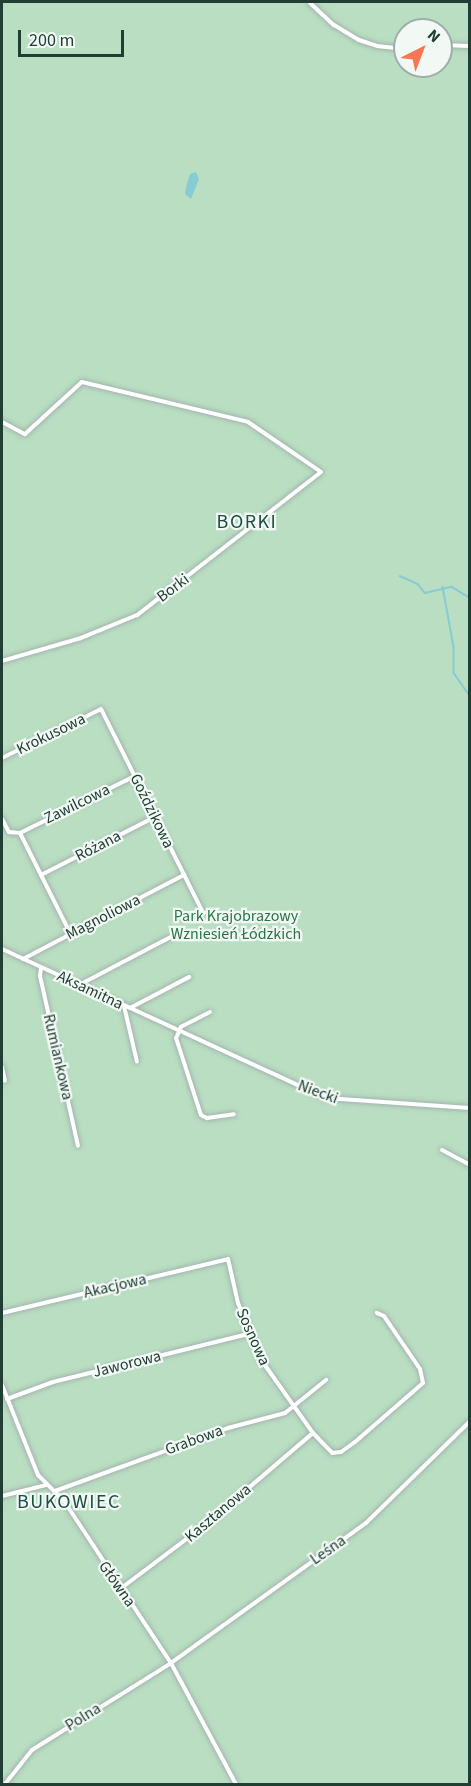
<!DOCTYPE html>
<meta charset="utf-8">
<style>
body{margin:0}
#map{position:relative;width:471px;height:1786px;overflow:hidden;background:#e1ece7;font-family:"Source Sans 3",sans-serif}
div>[style]{position:absolute}
[style*='--x']{left:calc(var(--x)*1px);top:calc(var(--y)*1px);width:calc(var(--w)*1px);rotate:calc(var(--a)*1deg)}
.green>*{inset:0;background:#b9dec2}
.water>*{inset:0;background:#87cbd3}
.stream>*{height:1.5px;margin:-0.75px;padding:0 0.75px;transform-origin:0.75px;border-radius:0.75px;background:#87cbd3}
.roads{filter:drop-shadow(0 0 2px #a4b4ae) drop-shadow(0 0 2px #a4b4ae)}
.minor>*{height:4px;margin:-2px;padding:0 2px;transform-origin:2px;border-radius:2px;background:#fff}
span{translate:-50% -50%;white-space:nowrap;text-align:center;line-height:1.15;-webkit-text-stroke:4.5px #f2f9f5;paint-order:stroke}
.street-label{font-size:16px;color:#213e35}
.park-label{font-size:16px;color:#297644}
.quarter-label{font-size:20px;color:#1c5042;letter-spacing:1.5px}
.frame{position:absolute;inset:0;border:3px solid #213e35;pointer-events:none}
.north{position:absolute;left:393px;top:18px;width:60px;height:60px;box-sizing:border-box;background:#f2f9f5;border:2px solid #9eaea8;border-radius:50%;rotate:42deg;font-size:16px;font-weight:700;line-height:24px;text-align:center;color:#213e35}
.north::after{content:'';display:block;margin:auto;width:21px;height:27px;background:#f77654;clip-path:polygon(50% 0,100% 100%,50% 72%,0 100%)}
.scale{position:absolute;left:18px;top:30px;width:106px;height:27px;box-sizing:border-box;border:3px solid #213e35;border-top:0;padding-left:8px;font-size:18px;line-height:21px;white-space:nowrap;color:#213e35;-webkit-text-stroke:4px #f2f9f5;paint-order:stroke}
</style>
<div id="map">
<div class="green">
<i style="clip-path:polygon(evenodd,2px 2px,469px 2px,469px 1784px,2px 1784px,2px 2px,405px 30px,441px 30px,441px 66px,405px 66px,405px 30px)"></i>
</div>
<div class="water">
<i style="clip-path:polygon(196px 172px,199px 179px,191px 199px,185px 194px,186px 187px,190px 174px)"></i>
</div>
<div class="stream">
<i style="--x:400;--y:576;--w:20;--a:24"></i>
<i style="--x:418;--y:584;--w:11;--a:52"></i>
<i style="--x:425;--y:593;--w:28;--a:-13"></i>
<i style="--x:452;--y:587;--w:21;--a:31"></i>
<i style="--x:443;--y:587;--w:61;--a:79.6"></i>
<i style="--x:454;--y:647;--w:26;--a:90"></i>
<i style="--x:454;--y:673;--w:28;--a:55"></i>
</div>
<div class="roads">
<div class="minor">
<i style="--x:309;--y:2;--w:34;--a:43"></i>
<i style="--x:334;--y:25;--w:29;--a:31"></i>
<i style="--x:359;--y:40;--w:19;--a:18"></i>
<i style="--x:377;--y:46;--w:28;--a:6"></i>
<i style="--x:441;--y:45;--w:29;--a:2"></i>
<i style="--x:2;--y:422;--w:26;--a:28"></i>
<i style="--x:25;--y:434;--w:77;--a:-42.4"></i>
<i style="--x:82;--y:382;--w:171;--a:13.5"></i>
<i style="--x:248;--y:422;--w:88;--a:34.4"></i>
<i style="--x:321;--y:472;--w:233;--a:142.1"></i>
<i style="--x:137;--y:615;--w:61;--a:157.7"></i>
<i style="--x:81;--y:638;--w:82;--a:163.8"></i>
<i style="--x:2;--y:758;--w:110;--a:-26.3"></i>
<i style="--x:101;--y:709;--w:228;--a:63.4"></i>
<i style="--x:2;--y:819;--w:15;--a:62"></i>
<i style="--x:9;--y:832;--w:11;--a:5"></i>
<i style="--x:20;--y:833;--w:128;--a:-26.4"></i>
<i style="--x:20;--y:833;--w:112;--a:63.4"></i>
<i style="--x:41;--y:875;--w:128;--a:-27"></i>
<i style="--x:2;--y:949;--w:357;--a:24.7"></i>
<i style="--x:326;--y:1098;--w:144;--a:4"></i>
<i style="--x:23;--y:959;--w:182;--a:-27.6"></i>
<i style="--x:41;--y:968;--w:8;--a:97"></i>
<i style="--x:40;--y:976;--w:174;--a:77.4"></i>
<i style="--x:79;--y:985;--w:104;--a:-27.6"></i>
<i style="--x:124;--y:1006;--w:57;--a:76.9"></i>
<i style="--x:130;--y:1008;--w:67;--a:-27.7"></i>
<i style="--x:210;--y:1012;--w:33;--a:153"></i>
<i style="--x:181;--y:1027;--w:12;--a:114"></i>
<i style="--x:176;--y:1038;--w:81;--a:72"></i>
<i style="--x:201;--y:1115;--w:7;--a:27"></i>
<i style="--x:207;--y:1118;--w:27;--a:-8"></i>
<i style="--x:2;--y:1067;--w:14;--a:78"></i>
<i style="--x:442;--y:1150;--w:32;--a:28"></i>
<i style="--x:2;--y:1313;--w:232;--a:-13.4"></i>
<i style="--x:228;--y:1259;--w:45;--a:77.2"></i>
<i style="--x:238;--y:1303;--w:63;--a:67.5"></i>
<i style="--x:262;--y:1361;--w:88;--a:54.7"></i>
<i style="--x:313;--y:1433;--w:28;--a:46"></i>
<i style="--x:332;--y:1453;--w:9;--a:-6"></i>
<i style="--x:341;--y:1452;--w:17;--a:-36"></i>
<i style="--x:355;--y:1442;--w:90;--a:-40.9"></i>
<i style="--x:423;--y:1383;--w:14;--a:-102"></i>
<i style="--x:420;--y:1369;--w:64;--a:-124.2"></i>
<i style="--x:384;--y:1316;--w:8;--a:-157"></i>
<i style="--x:2;--y:1385;--w:97;--a:68.2"></i>
<i style="--x:38;--y:1475;--w:37;--a:45"></i>
<i style="--x:64;--y:1501;--w:194;--a:56.6"></i>
<i style="--x:171;--y:1663;--w:137;--a:61.8"></i>
<i style="--x:7;--y:1399;--w:49;--a:-20.3"></i>
<i style="--x:53;--y:1382;--w:202;--a:-13.8"></i>
<i style="--x:55;--y:1491;--w:184;--a:-20"></i>
<i style="--x:228;--y:1428;--w:59;--a:-14.7"></i>
<i style="--x:285;--y:1413;--w:53;--a:-38.8"></i>
<i style="--x:2;--y:1496;--w:45;--a:-14"></i>
<i style="--x:120;--y:1589;--w:105;--a:-36.9"></i>
<i style="--x:204;--y:1526;--w:143;--a:-40.5"></i>
<i style="--x:5;--y:1784;--w:43;--a:-51.5"></i>
<i style="--x:32;--y:1750;--w:164;--a:-32"></i>
<i style="--x:171;--y:1663;--w:240;--a:-35.7"></i>
<i style="--x:366;--y:1523;--w:146;--a:-44.4"></i>
</div>
</div>
<div class="street-label">
<span style="left:173px;top:588px;rotate:-37deg">Borki</span>
<span style="left:51px;top:734px;rotate:-26deg">Krokusowa</span>
<span style="left:77px;top:804px;rotate:-26deg">Zawilcowa</span>
<span style="left:152px;top:811px;rotate:64deg">Goździkowa</span>
<span style="left:98px;top:846px;rotate:-27deg">Różana</span>
<span style="left:103px;top:917px;rotate:-27deg">Magnoliowa</span>
<span style="left:90px;top:990px;rotate:25deg">Aksamitna</span>
<span style="left:58px;top:1057px;rotate:77deg">Rumiankowa</span>
<span style="left:318px;top:1092px;rotate:20deg">Niecki</span>
<span style="left:115px;top:1286px;rotate:-13deg">Akacjowa</span>
<span style="left:253px;top:1337px;rotate:66deg">Sosnowa</span>
<span style="left:127px;top:1364px;rotate:-14deg">Jaworowa</span>
<span style="left:194px;top:1440px;rotate:-20deg">Grabowa</span>
<span style="left:218px;top:1513px;rotate:-40deg">Kasztanowa</span>
<span style="left:328px;top:1550px;rotate:-35deg">Leśna</span>
<span style="left:117px;top:1584px;rotate:55deg">Główna</span>
<span style="left:83px;top:1717px;rotate:-32deg">Polna</span>
</div>
<div class="park-label">
<span style="left:236px;top:925px">Park Krajobrazowy<br>Wzniesień Łódzkich</span>
</div>
<div class="quarter-label">
<span style="left:247px;top:522px">BORKI</span>
<span style="left:69px;top:1502px">BUKOWIEC</span>
</div>
<div class="frame"></div>
<div class="north">N</div>
<div class="scale">200 m</div>
</div>
